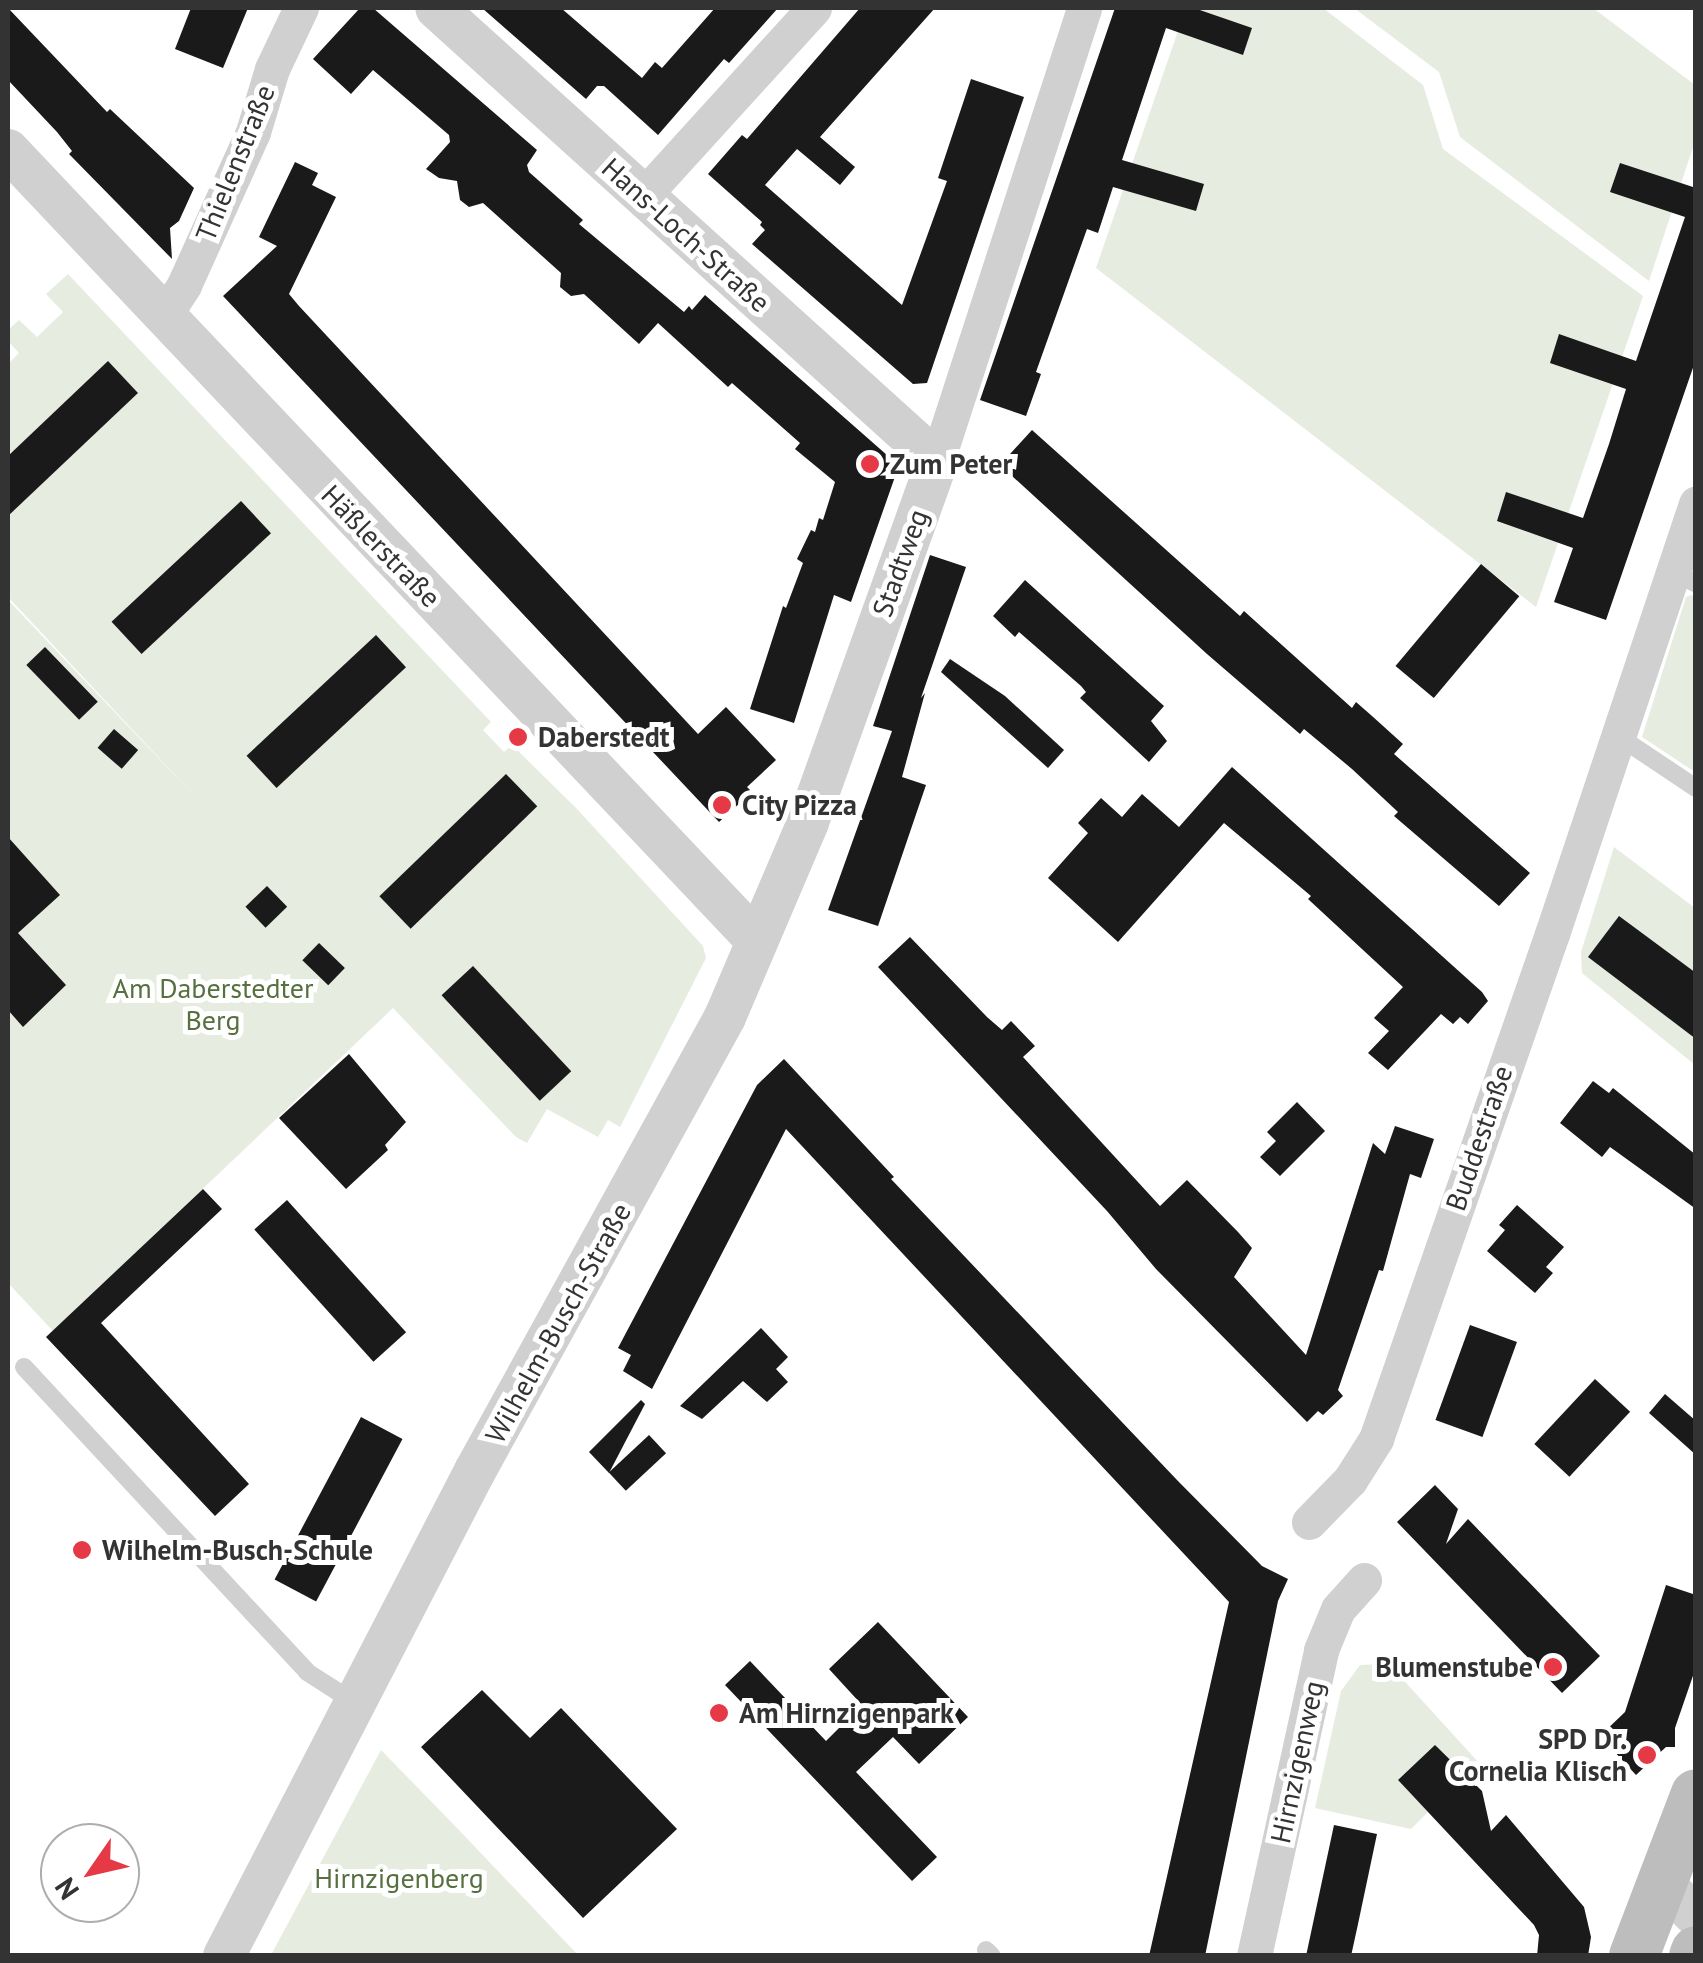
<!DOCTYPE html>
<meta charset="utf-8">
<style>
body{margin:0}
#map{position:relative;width:1703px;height:1963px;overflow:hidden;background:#fff;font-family:"PT Sans",sans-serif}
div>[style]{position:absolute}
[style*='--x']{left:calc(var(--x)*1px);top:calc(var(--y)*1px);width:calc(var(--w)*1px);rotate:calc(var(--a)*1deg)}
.green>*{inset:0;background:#e6ecdf}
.building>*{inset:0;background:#1a1a1a;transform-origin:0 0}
.service>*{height:18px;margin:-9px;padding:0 9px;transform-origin:9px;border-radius:9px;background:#d0d0d0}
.minor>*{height:35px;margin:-17.5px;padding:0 17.5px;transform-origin:17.5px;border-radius:17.5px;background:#d0d0d0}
.tertiary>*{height:42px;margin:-21px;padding:0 21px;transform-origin:21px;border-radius:21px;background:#d0d0d0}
.secondary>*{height:50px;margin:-25px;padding:0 25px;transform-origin:25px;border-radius:25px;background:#bdbdbd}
.dots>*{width:28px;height:28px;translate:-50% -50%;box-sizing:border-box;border:5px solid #fff;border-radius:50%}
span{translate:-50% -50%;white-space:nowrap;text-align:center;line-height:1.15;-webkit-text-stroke:10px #fff;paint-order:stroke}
.street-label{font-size:28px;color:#333}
.poi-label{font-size:28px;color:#333;font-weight:700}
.left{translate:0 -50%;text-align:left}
.right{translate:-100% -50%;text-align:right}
.park-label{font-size:28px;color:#56703f}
.frame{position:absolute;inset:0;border:10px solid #333;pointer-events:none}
.north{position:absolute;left:40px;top:1823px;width:100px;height:100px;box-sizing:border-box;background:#fff;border:2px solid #adadad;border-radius:50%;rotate:236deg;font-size:28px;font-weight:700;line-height:40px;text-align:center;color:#333}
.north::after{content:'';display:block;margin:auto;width:35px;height:45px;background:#e63946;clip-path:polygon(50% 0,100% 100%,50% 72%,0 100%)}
</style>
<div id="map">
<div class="green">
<i style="clip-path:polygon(1186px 8px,1323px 8px,1423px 85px,1443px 149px,1643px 296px,1536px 607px,1096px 268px)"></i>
<i style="clip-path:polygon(1354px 8px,1593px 8px,1695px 85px,1695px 141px,1649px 281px,1460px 137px,1439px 72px)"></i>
<i style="clip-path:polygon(68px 274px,491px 722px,483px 730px,504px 752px,512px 745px,577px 809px,703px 946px,706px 958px,620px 1127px,608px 1120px,598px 1137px,547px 1109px,527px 1143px,516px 1137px,393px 1008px,53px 1331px,8px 1283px,8px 600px,205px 807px,8px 597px,8px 364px,19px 353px,8px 341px,8px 330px,19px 320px,37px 337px,63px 312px,46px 294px)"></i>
<i style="clip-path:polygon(1691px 595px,1696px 598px,1695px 772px,1642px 737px,1686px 597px)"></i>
<i style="clip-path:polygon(1614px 847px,1695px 908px,1695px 1065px,1582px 973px,1581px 952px)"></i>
<i style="clip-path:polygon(1383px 1664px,1397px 1673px,1480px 1764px,1465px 1777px,1435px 1746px,1398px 1780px,1428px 1812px,1411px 1829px,1315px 1808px,1341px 1691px,1360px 1665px)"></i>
<i style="clip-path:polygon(381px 1750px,457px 1828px,578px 1955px,271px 1955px)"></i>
</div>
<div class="building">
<i style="clip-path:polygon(8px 8px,107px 112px,110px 109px,194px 188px,179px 221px,170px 228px,172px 259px,69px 154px,72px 151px,57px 132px,8px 80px)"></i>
<i style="clip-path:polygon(191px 8px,248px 8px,223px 68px,175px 49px)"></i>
<i style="clip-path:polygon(360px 8px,373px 8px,537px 150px,527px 165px,529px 172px,583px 220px,579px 224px,684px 312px,689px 306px,692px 310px,705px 295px,896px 463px,897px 471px,851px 602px,834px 595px,794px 723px,750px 709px,783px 606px,786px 608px,803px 563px,797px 559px,811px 530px,815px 532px,819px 518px,823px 520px,835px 482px,795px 449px,800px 443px,732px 383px,728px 387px,658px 323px,639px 344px,584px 294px,571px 296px,560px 287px,561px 273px,483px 203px,469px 207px,460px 200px,457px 181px,439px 178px,426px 169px,450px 142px,449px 135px,373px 70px,351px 94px,313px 59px)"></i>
<i style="clip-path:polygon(482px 8px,561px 8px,642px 78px,655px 62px,662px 68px,715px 8px,778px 8px,729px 63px,724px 59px,658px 135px,604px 86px,597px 86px,586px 99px)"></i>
<i style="clip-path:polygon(860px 8px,935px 8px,820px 137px,855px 167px,840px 185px,797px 149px,765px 185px,902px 305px,947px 181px,938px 178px,971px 79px,1024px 97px,927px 383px,913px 384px,752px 244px,765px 230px,760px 225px,762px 222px,708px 174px,742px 135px,747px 139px)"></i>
<i style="clip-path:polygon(1115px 8px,1194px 8px,1252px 28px,1243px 55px,1166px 28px,1122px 160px,1204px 184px,1196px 211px,1113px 187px,1098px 233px,1087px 229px,1036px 372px,1041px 374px,1026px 416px,980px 400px)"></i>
<i style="clip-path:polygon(295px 162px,318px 173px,312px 185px,336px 197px,289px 294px,299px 306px,698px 734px,726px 707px,776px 760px,747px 787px,752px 792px,719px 822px,223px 296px,277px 246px,259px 237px)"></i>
<i style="clip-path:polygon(1620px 163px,1696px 188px,1696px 359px,1606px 620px,1554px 602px,1573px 548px,1497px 521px,1506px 492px,1583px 518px,1609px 444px,1626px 389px,1550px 363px,1559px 334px,1636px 361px,1685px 217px,1610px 192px)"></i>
<i style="clip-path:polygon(108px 361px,138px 393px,8px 516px,8px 456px)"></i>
<i style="clip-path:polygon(1032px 430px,1240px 616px,1244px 611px,1352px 708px,1356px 702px,1372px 716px,1403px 744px,1394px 754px,1530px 873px,1499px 906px,1394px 816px,1398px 812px,1352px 769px,1304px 729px,1300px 734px,1207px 654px,1000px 465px)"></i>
<i style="left:241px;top:501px;width:44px;height:177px;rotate:47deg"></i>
<i style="clip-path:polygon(930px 555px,966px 567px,921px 698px,925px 693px,902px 777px,926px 785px,878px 926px,828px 910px,892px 731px,873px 726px)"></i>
<i style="left:1481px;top:564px;width:50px;height:133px;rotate:40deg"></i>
<i style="clip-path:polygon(1025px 580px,1164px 706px,1151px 721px,1167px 741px,1149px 762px,1080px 698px,1086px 692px,1081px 686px,1019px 632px,1015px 637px,993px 616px)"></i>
<i style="left:376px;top:635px;width:44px;height:177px;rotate:47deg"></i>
<i style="left:45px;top:647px;width:76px;height:26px;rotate:46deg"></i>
<i style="clip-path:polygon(950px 659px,1005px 696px,1064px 750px,1048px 768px,941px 672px)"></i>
<i style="left:114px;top:729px;width:32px;height:25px;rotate:41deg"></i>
<i style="clip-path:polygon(1232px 767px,1482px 992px,1488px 1001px,1468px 1024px,1460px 1017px,1453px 1024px,1441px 1014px,1388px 1070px,1368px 1053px,1389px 1031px,1374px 1018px,1403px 987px,1308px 899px,1311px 896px,1224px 823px,1118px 942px,1048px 878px,1088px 833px,1078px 823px,1101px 798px,1122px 817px,1142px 794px,1179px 827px)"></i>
<i style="left:506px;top:774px;width:45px;height:176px;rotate:46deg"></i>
<i style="clip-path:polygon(8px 837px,60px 895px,18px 933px,66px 985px,23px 1027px,8px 1010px)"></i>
<i style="left:267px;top:886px;width:29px;height:30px;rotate:46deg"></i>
<i style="clip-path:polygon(1619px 916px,1696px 973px,1696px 1039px,1588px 957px)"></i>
<i style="clip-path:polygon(910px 937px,987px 1017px,1002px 1030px,1011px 1021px,1035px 1046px,1023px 1057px,1160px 1206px,1187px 1180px,1238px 1232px,1252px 1248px,1234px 1277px,1306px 1355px,1373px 1143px,1385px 1154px,1395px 1126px,1434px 1139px,1421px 1178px,1410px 1174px,1383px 1271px,1379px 1270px,1338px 1390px,1343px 1396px,1323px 1415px,1318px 1411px,1307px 1422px,1156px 1269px,1107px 1211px,878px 967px)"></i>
<i style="left:319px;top:943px;width:36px;height:24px;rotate:44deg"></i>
<i style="left:473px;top:966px;width:144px;height:43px;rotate:47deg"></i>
<i style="clip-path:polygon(349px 1054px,406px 1122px,385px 1145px,388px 1150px,346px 1189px,279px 1118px)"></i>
<i style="clip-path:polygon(784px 1059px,894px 1177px,891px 1179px,1177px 1480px,1262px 1566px,1288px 1579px,1278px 1601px,1205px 1956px,1149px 1956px,1229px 1602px,786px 1129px,652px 1389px,623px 1371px,631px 1355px,618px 1348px,757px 1085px)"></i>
<i style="clip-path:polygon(1593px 1081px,1609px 1093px,1613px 1088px,1696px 1155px,1696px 1209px,1610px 1147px,1602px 1157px,1560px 1123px)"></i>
<i style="clip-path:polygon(1297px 1102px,1325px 1131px,1280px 1176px,1260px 1157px,1276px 1141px,1267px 1132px)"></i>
<i style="clip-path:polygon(203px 1189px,222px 1209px,101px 1323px,249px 1484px,215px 1516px,46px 1337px)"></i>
<i style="left:287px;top:1200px;width:178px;height:44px;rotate:48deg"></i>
<i style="clip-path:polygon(1517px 1205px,1564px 1247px,1546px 1267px,1553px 1273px,1535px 1293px,1487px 1251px,1505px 1230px,1499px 1225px)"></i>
<i style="left:1470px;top:1325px;width:50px;height:101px;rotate:20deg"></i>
<i style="clip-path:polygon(761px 1328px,788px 1357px,776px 1369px,788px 1382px,767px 1402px,743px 1381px,702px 1419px,680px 1406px)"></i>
<i style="left:1595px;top:1379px;width:48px;height:89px;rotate:43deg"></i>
<i style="clip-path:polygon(1665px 1394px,1696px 1421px,1696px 1455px,1649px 1413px)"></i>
<i style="clip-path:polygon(641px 1400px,645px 1404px,609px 1473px,589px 1452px)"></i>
<i style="left:361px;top:1417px;width:47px;height:184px;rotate:28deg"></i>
<i style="left:649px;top:1435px;width:25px;height:55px;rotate:47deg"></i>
<i style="clip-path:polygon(1435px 1485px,1458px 1509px,1446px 1544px,1468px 1519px,1600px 1656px,1562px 1693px,1397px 1522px)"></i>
<i style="clip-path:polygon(1666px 1585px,1696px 1595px,1696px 1667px,1675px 1728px,1675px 1747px,1666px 1747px,1636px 1775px,1600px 1736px,1625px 1712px)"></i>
<i style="clip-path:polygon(878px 1622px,968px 1717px,919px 1764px,893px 1737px,856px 1772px,937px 1857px,912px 1881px,725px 1685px,750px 1661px,826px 1741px,862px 1705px,829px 1669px)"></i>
<i style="clip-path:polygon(482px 1690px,530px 1738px,561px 1708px,677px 1829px,583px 1918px,421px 1747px)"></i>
<i style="clip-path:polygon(1435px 1745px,1482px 1791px,1491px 1831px,1506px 1815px,1584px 1907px,1591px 1937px,1588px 1956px,1537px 1956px,1539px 1935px,1534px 1925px,1398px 1780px)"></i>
<i style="clip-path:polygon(1334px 1825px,1377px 1834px,1358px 1924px,1351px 1956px,1306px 1956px)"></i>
</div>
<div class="service">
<i style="--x:1672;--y:571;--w:27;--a:28"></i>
<i style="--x:1618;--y:736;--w:94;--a:33.7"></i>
<i style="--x:24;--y:1367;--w:416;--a:47.1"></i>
<i style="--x:307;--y:1672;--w:56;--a:32.6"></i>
<i style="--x:986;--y:1950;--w:8;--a:45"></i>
</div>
<div class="minor">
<i style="--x:643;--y:196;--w:254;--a:-47.7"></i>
<i style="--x:164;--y:316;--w:37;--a:-57"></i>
<i style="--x:184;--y:285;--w:168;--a:-65.7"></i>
<i style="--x:253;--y:132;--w:66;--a:-73.2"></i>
<i style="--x:272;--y:69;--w:68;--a:-64.6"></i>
<i style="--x:937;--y:461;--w:476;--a:-72"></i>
<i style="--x:1309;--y:1522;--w:59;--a:-45.7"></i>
<i style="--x:1350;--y:1480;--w:49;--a:-57.6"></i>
<i style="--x:1376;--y:1439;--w:535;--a:-70.79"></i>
<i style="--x:1552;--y:934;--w:454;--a:-71.5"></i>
<i style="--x:1254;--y:1956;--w:313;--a:-77.6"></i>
<i style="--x:1321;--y:1650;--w:44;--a:-67.5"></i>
<i style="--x:1338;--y:1609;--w:39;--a:-48"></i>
</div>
<div class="tertiary">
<i style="--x:8;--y:150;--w:1089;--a:46.56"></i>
<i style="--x:1661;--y:1882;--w:49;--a:44.2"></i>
<i style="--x:224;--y:1956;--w:546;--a:-62.64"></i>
<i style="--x:475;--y:1471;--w:518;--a:-61.16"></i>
<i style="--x:725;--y:1017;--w:212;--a:-66.9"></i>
<i style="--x:808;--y:822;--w:383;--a:-70.3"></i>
<i style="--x:937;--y:461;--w:675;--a:-137.88"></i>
</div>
<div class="secondary">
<i style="--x:1634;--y:1956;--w:173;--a:-69.1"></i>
<i style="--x:1694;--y:1956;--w:5;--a:-68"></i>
</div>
<div class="dots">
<i style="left:870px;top:464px;background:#e63946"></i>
<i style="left:518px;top:737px;background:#e63946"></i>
<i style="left:722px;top:805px;background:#e63946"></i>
<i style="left:82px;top:1550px;background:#e63946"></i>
<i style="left:1553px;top:1667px;background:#e63946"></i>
<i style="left:719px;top:1713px;background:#e63946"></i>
<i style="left:1647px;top:1755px;background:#e63946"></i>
</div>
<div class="street-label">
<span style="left:235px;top:163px;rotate:-68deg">Thielenstraße</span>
<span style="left:686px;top:235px;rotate:42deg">Hans-Loch-Straße</span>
<span style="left:381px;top:546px;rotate:46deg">Häßlerstraße</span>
<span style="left:900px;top:563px;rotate:-70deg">Stadtweg</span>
<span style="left:1479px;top:1138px;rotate:-71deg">Buddestraße</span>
<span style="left:558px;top:1323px;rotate:-61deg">Wilhelm-Busch-Straße</span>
<span style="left:1297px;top:1762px;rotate:-78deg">Hirnzigenweg</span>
</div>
<div class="poi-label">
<span class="left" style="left:890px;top:464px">Zum Peter</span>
<span class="left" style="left:538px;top:737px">Daberstedt</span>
<span class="left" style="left:742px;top:805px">City Pizza</span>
<span class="left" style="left:102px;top:1550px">Wilhelm-Busch-Schule</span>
<span class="right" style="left:1533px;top:1667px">Blumenstube</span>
<span class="left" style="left:739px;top:1713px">Am Hirnzigenpark</span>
<span class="right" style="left:1627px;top:1755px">SPD Dr.<br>Cornelia Klisch</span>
</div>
<div class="park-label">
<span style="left:213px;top:1004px">Am Daberstedter<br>Berg</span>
<span style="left:399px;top:1878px">Hirnzigenberg</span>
</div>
<div class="frame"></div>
<div class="north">N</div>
</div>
